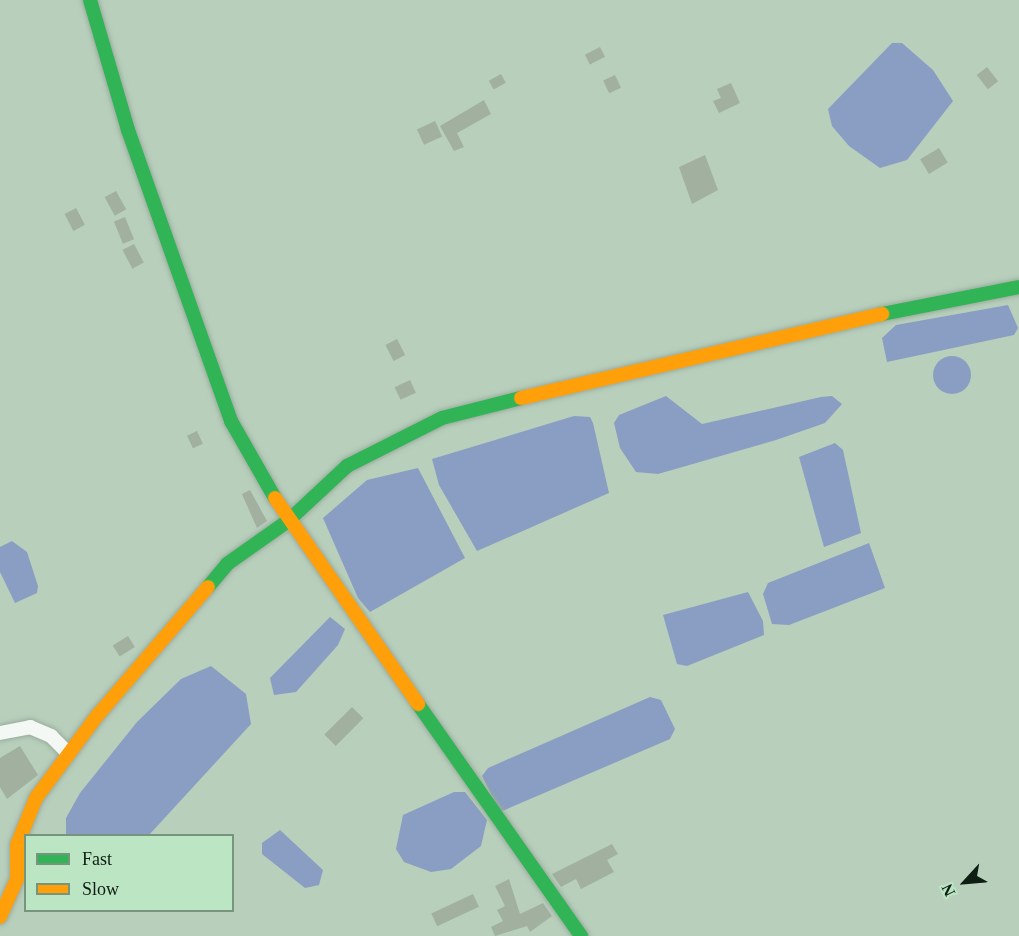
<!DOCTYPE html>
<style>
body{margin:0}
#map{position:relative;width:1019px;height:936px;overflow:hidden;background:#b8cfbc;font-family:Georgia,serif}
div>[style]{position:absolute}
[style*='--x']{left:calc(var(--x)*1px);top:calc(var(--y)*1px);width:calc(var(--w)*1px);rotate:calc(var(--a)*1deg)}
.water>*{inset:0;background:#899ec2}
.round{border-radius:50%}
.building>*{inset:0;background:#a1b09f;transform-origin:0 0}
.roads{filter:drop-shadow(0 0 2px #9aac9d) drop-shadow(0 0 2px #9aac9d)}
.street>*{height:14px;margin:-7px;padding:0 7px;transform-origin:7px;border-radius:7px;background:#f4f8f5}
.fast>*{height:14px;margin:-7px;padding:0 7px;transform-origin:7px;border-radius:7px;background:#30b455}
.slow>*{height:14px;margin:-7px;padding:0 7px;transform-origin:7px;border-radius:7px;background:#ff9f0a}
span{translate:-50% -50%;white-space:nowrap;text-align:center;line-height:1.15;-webkit-text-stroke:6px #bce5c3;paint-order:stroke}
.legend{position:absolute;left:24px;top:834px;width:210px;height:78px;box-sizing:border-box;background:#bce5c3;border:2px solid #76957c;margin:0;padding:8px 10px;list-style:none;font-size:18px;color:#0e1e12}
.legend li{display:flex;align-items:center;gap:12px;height:30px}
.legend b{width:30px;border:2px solid #76957c}
.north{position:absolute;left:935px;top:852px;width:60px;height:60px;-webkit-text-stroke:4px #bce5c3;paint-order:stroke;rotate:244deg;font-size:16px;font-weight:700;line-height:24px;text-align:center;color:#0e1e12}
.north::after{content:'';display:block;margin:auto;width:21px;height:27px;background:#0e1e12;clip-path:polygon(50% 0,100% 100%,50% 72%,0 100%)}
</style>
<div id="map">
<div class="water">
<i style="clip-path:polygon(892px 43px,902px 43px,933px 70px,953px 101px,907px 160px,880px 168px,849px 146px,832px 126px,828px 109px)"></i>
<i style="clip-path:polygon(1008px 305px,1018px 328px,1014px 335px,887px 362px,882px 338px,896px 325px)"></i>
<i class="round" style="left:933px;top:356px;width:38px;height:38px"></i>
<i style="clip-path:polygon(666px 396px,702px 424px,821px 397px,832px 396px,842px 404px,825px 423px,776px 440px,658px 474px,636px 472px,620px 448px,614px 423px,619px 415px)"></i>
<i style="clip-path:polygon(574px 416px,590px 417px,593px 423px,609px 493px,477px 551px,439px 485px,432px 459px)"></i>
<i style="clip-path:polygon(835px 443px,843px 450px,861px 533px,824px 547px,799px 457px)"></i>
<i style="clip-path:polygon(418px 468px,465px 558px,370px 612px,358px 598px,323px 518px,367px 480px)"></i>
<i style="clip-path:polygon(12px 541px,27px 552px,38px 586px,37px 593px,15px 603px,0 572px,0 547px)"></i>
<i style="clip-path:polygon(869px 543px,885px 588px,789px 625px,772px 624px,763px 594px,768px 583px)"></i>
<i style="clip-path:polygon(748px 592px,763px 621px,764px 635px,687px 666px,677px 664px,663px 615px)"></i>
<i style="clip-path:polygon(330px 617px,345px 629px,338px 645px,296px 692px,274px 695px,270px 678px)"></i>
<i style="clip-path:polygon(211px 666px,246px 694px,251px 724px,149px 835px,66px 835px,66px 818px,80px 793px,137px 722px,181px 679px)"></i>
<i style="clip-path:polygon(650px 697px,661px 700px,675px 729px,670px 739px,500px 812px,482px 776px,488px 768px)"></i>
<i style="clip-path:polygon(454px 792px,465px 792px,487px 820px,481px 846px,451px 869px,431px 872px,404px 862px,396px 849px,403px 815px)"></i>
<i style="clip-path:polygon(280px 830px,323px 870px,319px 885px,305px 888px,262px 854px,262px 843px)"></i>
</div>
<div class="building">
<i style="left:600px;top:47px;width:11px;height:17px;rotate:63deg"></i>
<i style="left:987px;top:67px;width:18px;height:13px;rotate:52deg"></i>
<i style="left:501px;top:74px;width:10px;height:14px;rotate:61deg"></i>
<i style="left:615px;top:75px;width:14px;height:13px;rotate:65deg"></i>
<i style="clip-path:polygon(731px 83px,740px 103px,719px 113px,713px 101px,721px 98px,717px 89px)"></i>
<i style="clip-path:polygon(484px 100px,491px 114px,457px 133px,464px 147px,454px 151px,440px 126px)"></i>
<i style="left:435px;top:121px;width:17px;height:20px;rotate:65deg"></i>
<i style="left:939px;top:148px;width:17px;height:22px;rotate:59deg"></i>
<i style="clip-path:polygon(705px 155px,718px 190px,692px 204px,679px 167px)"></i>
<i style="left:116px;top:191px;width:21px;height:13px;rotate:61deg"></i>
<i style="left:76px;top:208px;width:19px;height:13px;rotate:62deg"></i>
<i style="left:125px;top:217px;width:24px;height:12px;rotate:68deg"></i>
<i style="left:134px;top:244px;width:21px;height:13px;rotate:62deg"></i>
<i style="left:397px;top:339px;width:18px;height:13px;rotate:63deg"></i>
<i style="left:410px;top:380px;width:14px;height:17px;rotate:65deg"></i>
<i style="left:197px;top:431px;width:14px;height:11px;rotate:65deg"></i>
<i style="clip-path:polygon(250px 490px,267px 521px,257px 528px,242px 494px)"></i>
<i style="left:128px;top:636px;width:13px;height:18px;rotate:58deg"></i>
<i style="left:352px;top:707px;width:16px;height:39px;rotate:45deg"></i>
<i style="clip-path:polygon(20px 746px,38px 775px,7px 799px,0 787px,0 758px)"></i>
<i style="clip-path:polygon(612px 844px,618px 854px,607px 860px,614px 872px,581px 889px,576px 879px,561px 887px,552px 874px)"></i>
<i style="clip-path:polygon(509px 879px,520px 914px,543px 903px,552px 916px,530px 932px,527px 926px,495px 936px,491px 927px,503px 921px,497px 910px,505px 906px,495px 886px)"></i>
<i style="left:473px;top:894px;width:14px;height:46px;rotate:65deg"></i>
</div>
<div class="roads">
<div class="street">
<i style="--x:0;--y:733;--w:31;--a:-11"></i>
<i style="--x:30;--y:727;--w:23;--a:23"></i>
<i style="--x:51;--y:736;--w:25;--a:45"></i>
</div>
<div class="fast">
<i style="--x:90;--y:0;--w:135;--a:73.7"></i>
<i style="--x:128;--y:130;--w:309;--a:70.5"></i>
<i style="--x:231;--y:421;--w:89;--a:60.3"></i>
<i style="--x:882;--y:314;--w:140;--a:-11.1"></i>
<i style="--x:208;--y:587;--w:30;--a:-50"></i>
<i style="--x:227;--y:564;--w:75;--a:-35.2"></i>
<i style="--x:288;--y:521;--w:81;--a:-43"></i>
<i style="--x:347;--y:466;--w:106;--a:-26.8"></i>
<i style="--x:442;--y:418;--w:81;--a:-14.2"></i>
<i style="--x:418;--y:704;--w:284;--a:54.9"></i>
</div>
<div class="slow">
<i style="--x:521;--y:398;--w:371;--a:-13.1"></i>
<i style="--x:275;--y:498;--w:251;--a:55.2"></i>
<i style="--x:0;--y:917;--w:42;--a:-65.9"></i>
<i style="--x:17;--y:879;--w:34;--a:-90"></i>
<i style="--x:17;--y:845;--w:51;--a:-68"></i>
<i style="--x:36;--y:798;--w:102;--a:-53.4"></i>
<i style="--x:97;--y:716;--w:170;--a:-49.3"></i>
</div>
</div>
<ul class="legend">
<li><b style="height:8px;background:#30b455"></b>Fast</li>
<li><b style="height:8px;background:#ff9f0a"></b>Slow</li>
</ul>
<div class="north">N</div>
</div>
